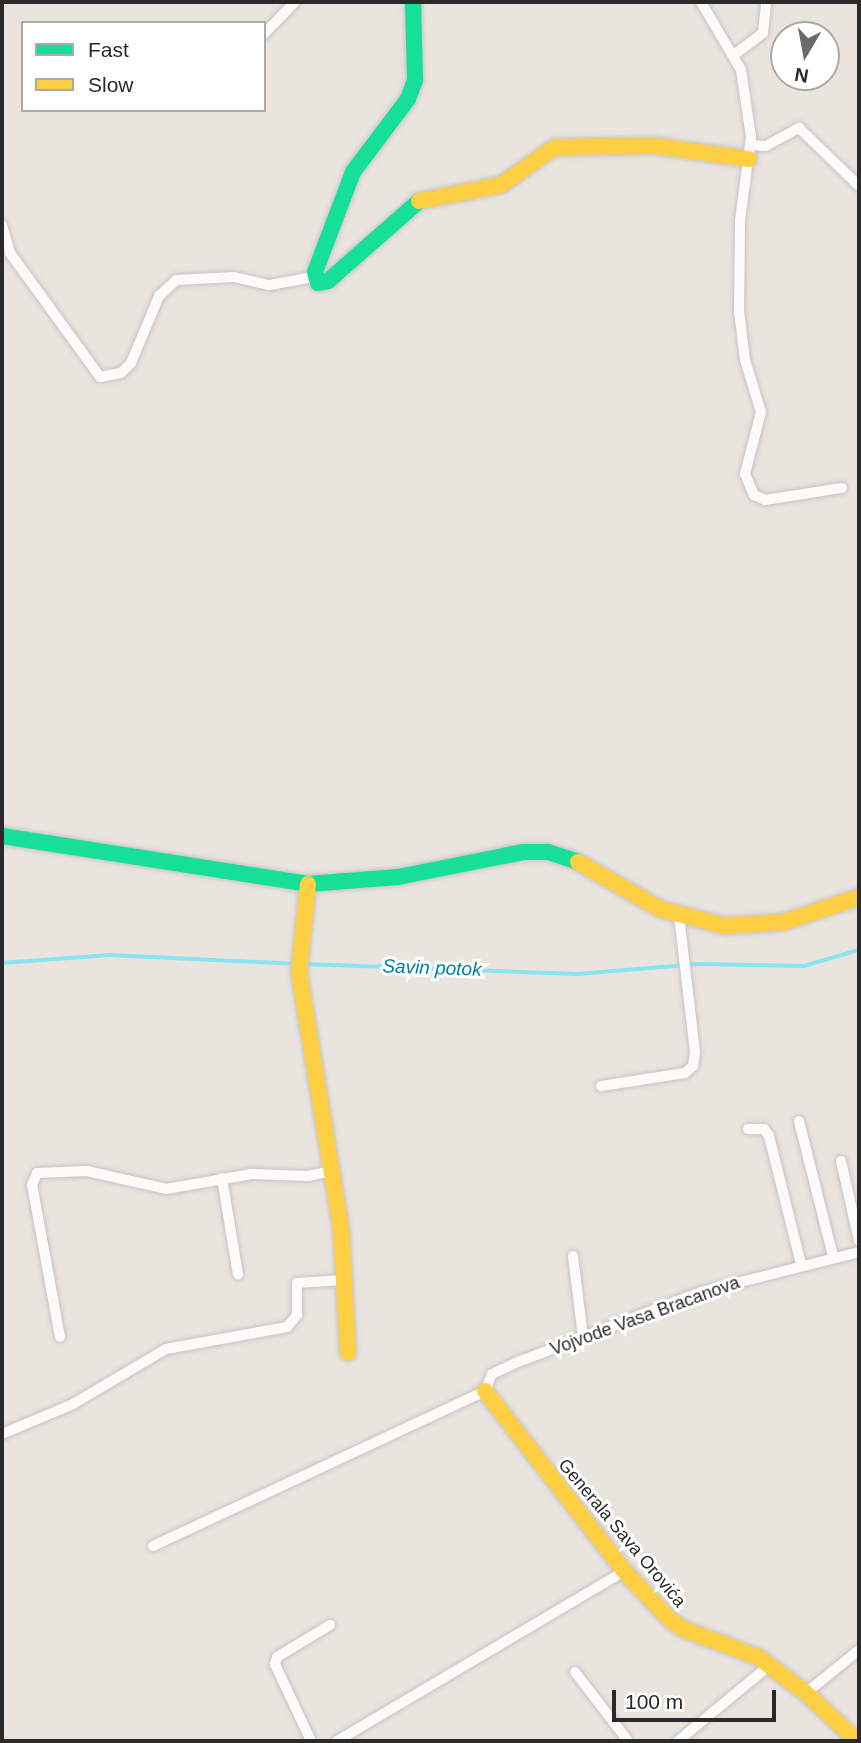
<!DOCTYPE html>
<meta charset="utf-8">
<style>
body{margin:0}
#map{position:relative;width:861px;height:1743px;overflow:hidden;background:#eae4de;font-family:Helvetica,sans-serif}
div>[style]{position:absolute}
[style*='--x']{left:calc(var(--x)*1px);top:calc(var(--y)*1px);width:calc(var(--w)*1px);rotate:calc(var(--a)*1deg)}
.stream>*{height:3.5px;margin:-1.75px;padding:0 1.75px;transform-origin:1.75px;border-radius:1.75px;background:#8ae3f2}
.roads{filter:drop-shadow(0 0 2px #c6c4c5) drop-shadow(0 0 2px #c6c4c5)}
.street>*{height:10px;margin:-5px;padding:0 5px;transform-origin:5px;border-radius:5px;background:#fcfbfa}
.fast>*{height:16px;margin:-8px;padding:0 8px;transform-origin:8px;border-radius:8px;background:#16e098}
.slow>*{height:16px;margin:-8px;padding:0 8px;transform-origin:8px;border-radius:8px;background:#ffcf43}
span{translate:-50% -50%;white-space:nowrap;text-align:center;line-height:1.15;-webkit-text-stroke:6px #fff;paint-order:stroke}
.street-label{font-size:18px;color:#2a2a2a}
.water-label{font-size:19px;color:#0080a8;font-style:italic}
.frame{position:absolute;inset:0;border:4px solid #2a2a2a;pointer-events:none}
.legend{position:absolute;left:21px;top:21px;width:245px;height:91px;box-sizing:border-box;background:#fff;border:2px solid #aaa;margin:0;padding:9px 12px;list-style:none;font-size:21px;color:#2a2a2a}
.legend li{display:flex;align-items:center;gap:14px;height:35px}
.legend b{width:35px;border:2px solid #aaa}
.north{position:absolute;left:770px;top:21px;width:70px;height:70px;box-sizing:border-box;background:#fff;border:2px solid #aaa;border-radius:50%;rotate:190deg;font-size:19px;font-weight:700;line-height:28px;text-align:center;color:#2a2a2a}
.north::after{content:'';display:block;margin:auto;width:24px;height:32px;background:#6d6b69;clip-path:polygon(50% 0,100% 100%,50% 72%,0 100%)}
.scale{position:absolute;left:612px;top:1690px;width:164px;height:32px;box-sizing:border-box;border:4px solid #2a2a2a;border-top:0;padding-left:9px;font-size:21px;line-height:24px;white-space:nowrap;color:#2a2a2a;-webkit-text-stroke:5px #fff;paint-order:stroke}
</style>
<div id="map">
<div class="stream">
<i style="--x:2;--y:963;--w:107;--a:-4.3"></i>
<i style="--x:109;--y:955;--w:188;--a:2.7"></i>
<i style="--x:304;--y:964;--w:273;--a:2.1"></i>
<i style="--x:577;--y:974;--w:122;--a:-4.7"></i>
<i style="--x:699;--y:964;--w:105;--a:1.1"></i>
<i style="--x:804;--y:966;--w:57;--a:-16.2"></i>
</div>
<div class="roads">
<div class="street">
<i style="--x:701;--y:2;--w:79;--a:59.5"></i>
<i style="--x:741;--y:70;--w:68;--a:81.5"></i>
<i style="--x:751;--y:137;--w:84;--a:97.5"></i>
<i style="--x:740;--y:220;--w:91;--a:90.6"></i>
<i style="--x:739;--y:311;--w:49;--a:83"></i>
<i style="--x:745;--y:360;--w:54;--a:72.9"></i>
<i style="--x:761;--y:412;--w:64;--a:104.5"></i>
<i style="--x:745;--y:474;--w:23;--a:67"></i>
<i style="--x:754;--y:495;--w:12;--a:24"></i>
<i style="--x:765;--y:500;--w:78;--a:-8.9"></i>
<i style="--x:264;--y:34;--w:45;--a:-45.9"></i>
<i style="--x:735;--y:54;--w:35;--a:-37"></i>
<i style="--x:763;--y:33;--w:31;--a:-84"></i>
<i style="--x:751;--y:145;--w:15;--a:4"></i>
<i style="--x:766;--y:146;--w:38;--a:-29"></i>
<i style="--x:799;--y:128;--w:83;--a:44"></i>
<i style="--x:2;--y:225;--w:29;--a:74"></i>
<i style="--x:10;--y:253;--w:153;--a:54"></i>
<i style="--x:100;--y:377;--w:21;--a:-11"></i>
<i style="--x:121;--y:373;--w:14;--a:-45"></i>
<i style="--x:131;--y:363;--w:73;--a:-67.3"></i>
<i style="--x:159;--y:296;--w:23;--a:-43"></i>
<i style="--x:176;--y:280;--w:58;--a:-3"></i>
<i style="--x:234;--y:277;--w:37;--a:13"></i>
<i style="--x:270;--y:285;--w:44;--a:-10.5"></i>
<i style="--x:601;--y:1086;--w:85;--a:-8.8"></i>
<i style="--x:685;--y:1073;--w:11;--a:-41"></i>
<i style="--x:693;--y:1066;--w:14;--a:-82"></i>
<i style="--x:695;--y:1052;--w:137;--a:-96.7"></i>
<i style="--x:799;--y:1121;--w:139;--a:75.9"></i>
<i style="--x:748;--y:1129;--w:16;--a:0"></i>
<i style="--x:764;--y:1129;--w:9;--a:54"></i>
<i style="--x:769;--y:1136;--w:132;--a:76"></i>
<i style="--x:841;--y:1161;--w:82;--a:77.3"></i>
<i style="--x:222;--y:1178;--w:98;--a:80.6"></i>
<i style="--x:573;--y:1256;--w:83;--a:83"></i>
<i style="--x:60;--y:1337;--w:155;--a:-100.4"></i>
<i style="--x:32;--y:1185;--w:13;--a:-67"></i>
<i style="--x:37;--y:1173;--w:50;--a:-2.3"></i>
<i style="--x:87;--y:1171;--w:81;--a:12.8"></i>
<i style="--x:166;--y:1189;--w:87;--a:-9.9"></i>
<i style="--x:252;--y:1174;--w:56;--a:2"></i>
<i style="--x:308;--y:1176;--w:25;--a:-12"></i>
<i style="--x:2;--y:1434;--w:77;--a:-22.9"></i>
<i style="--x:73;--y:1404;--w:108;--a:-30.6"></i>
<i style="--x:166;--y:1349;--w:123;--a:-10.3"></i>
<i style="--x:287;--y:1327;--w:16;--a:-50"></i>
<i style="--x:297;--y:1315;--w:32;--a:-90"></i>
<i style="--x:297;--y:1283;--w:46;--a:-3.7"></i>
<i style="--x:153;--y:1546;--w:366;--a:-25"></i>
<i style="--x:485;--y:1391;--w:18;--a:-68"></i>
<i style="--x:492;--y:1374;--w:29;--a:-25"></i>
<i style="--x:518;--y:1362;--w:196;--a:-20.9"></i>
<i style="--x:701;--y:1292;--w:163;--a:-14.2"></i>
<i style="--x:575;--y:1672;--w:87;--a:52.5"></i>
<i style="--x:806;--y:1693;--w:68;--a:-39.1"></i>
<i style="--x:311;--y:1741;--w:85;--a:-115.1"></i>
<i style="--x:275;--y:1664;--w:7;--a:-74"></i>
<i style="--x:277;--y:1657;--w:62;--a:-31.1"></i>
<i style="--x:337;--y:1741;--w:334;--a:-30.6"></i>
<i style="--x:678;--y:1741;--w:119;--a:-39.6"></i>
</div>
<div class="fast">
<i style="--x:413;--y:2;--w:78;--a:88.5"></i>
<i style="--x:415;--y:80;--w:20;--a:110"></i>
<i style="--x:408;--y:99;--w:91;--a:127"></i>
<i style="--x:353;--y:172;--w:107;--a:110.8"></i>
<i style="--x:315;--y:272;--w:11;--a:75"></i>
<i style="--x:318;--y:283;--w:10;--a:-11"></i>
<i style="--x:328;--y:281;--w:121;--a:-41.3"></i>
<i style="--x:2;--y:836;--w:310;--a:8.9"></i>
<i style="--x:308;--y:884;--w:90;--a:-4.4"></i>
<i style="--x:398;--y:877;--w:127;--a:-11.3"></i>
<i style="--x:523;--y:852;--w:25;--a:0"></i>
<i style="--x:548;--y:852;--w:32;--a:18"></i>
</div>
<div class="slow">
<i style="--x:419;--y:201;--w:84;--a:-11"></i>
<i style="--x:501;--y:185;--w:66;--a:-35.1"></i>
<i style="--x:555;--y:147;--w:101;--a:-0.6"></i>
<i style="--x:656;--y:146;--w:94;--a:8"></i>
<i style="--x:578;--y:862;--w:95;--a:29.8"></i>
<i style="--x:660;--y:909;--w:67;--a:14.7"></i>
<i style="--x:725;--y:926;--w:59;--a:-3.9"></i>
<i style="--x:784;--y:922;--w:79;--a:-18.4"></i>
<i style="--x:308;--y:884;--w:88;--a:95.8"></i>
<i style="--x:299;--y:972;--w:259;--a:80.7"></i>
<i style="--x:341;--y:1228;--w:125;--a:86.8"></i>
<i style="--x:485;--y:1391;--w:227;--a:52.3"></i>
<i style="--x:624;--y:1571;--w:66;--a:46.8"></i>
<i style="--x:669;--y:1619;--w:17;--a:36"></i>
<i style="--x:683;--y:1629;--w:80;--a:20.5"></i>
<i style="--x:758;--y:1657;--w:60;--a:36.9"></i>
<i style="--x:806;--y:1693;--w:70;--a:43.3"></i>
</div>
</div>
<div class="street-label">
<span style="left:645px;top:1316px;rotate:-20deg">Vojvode Vasa Bracanova</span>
<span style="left:622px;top:1533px;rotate:50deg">Generala Sava Orovića</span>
</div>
<div class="water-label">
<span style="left:432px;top:968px;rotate:2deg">Savin potok</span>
</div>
<div class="frame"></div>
<ul class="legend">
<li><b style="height:9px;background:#16e098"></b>Fast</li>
<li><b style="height:9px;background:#ffcf43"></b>Slow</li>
</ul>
<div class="north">N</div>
<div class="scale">100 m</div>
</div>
